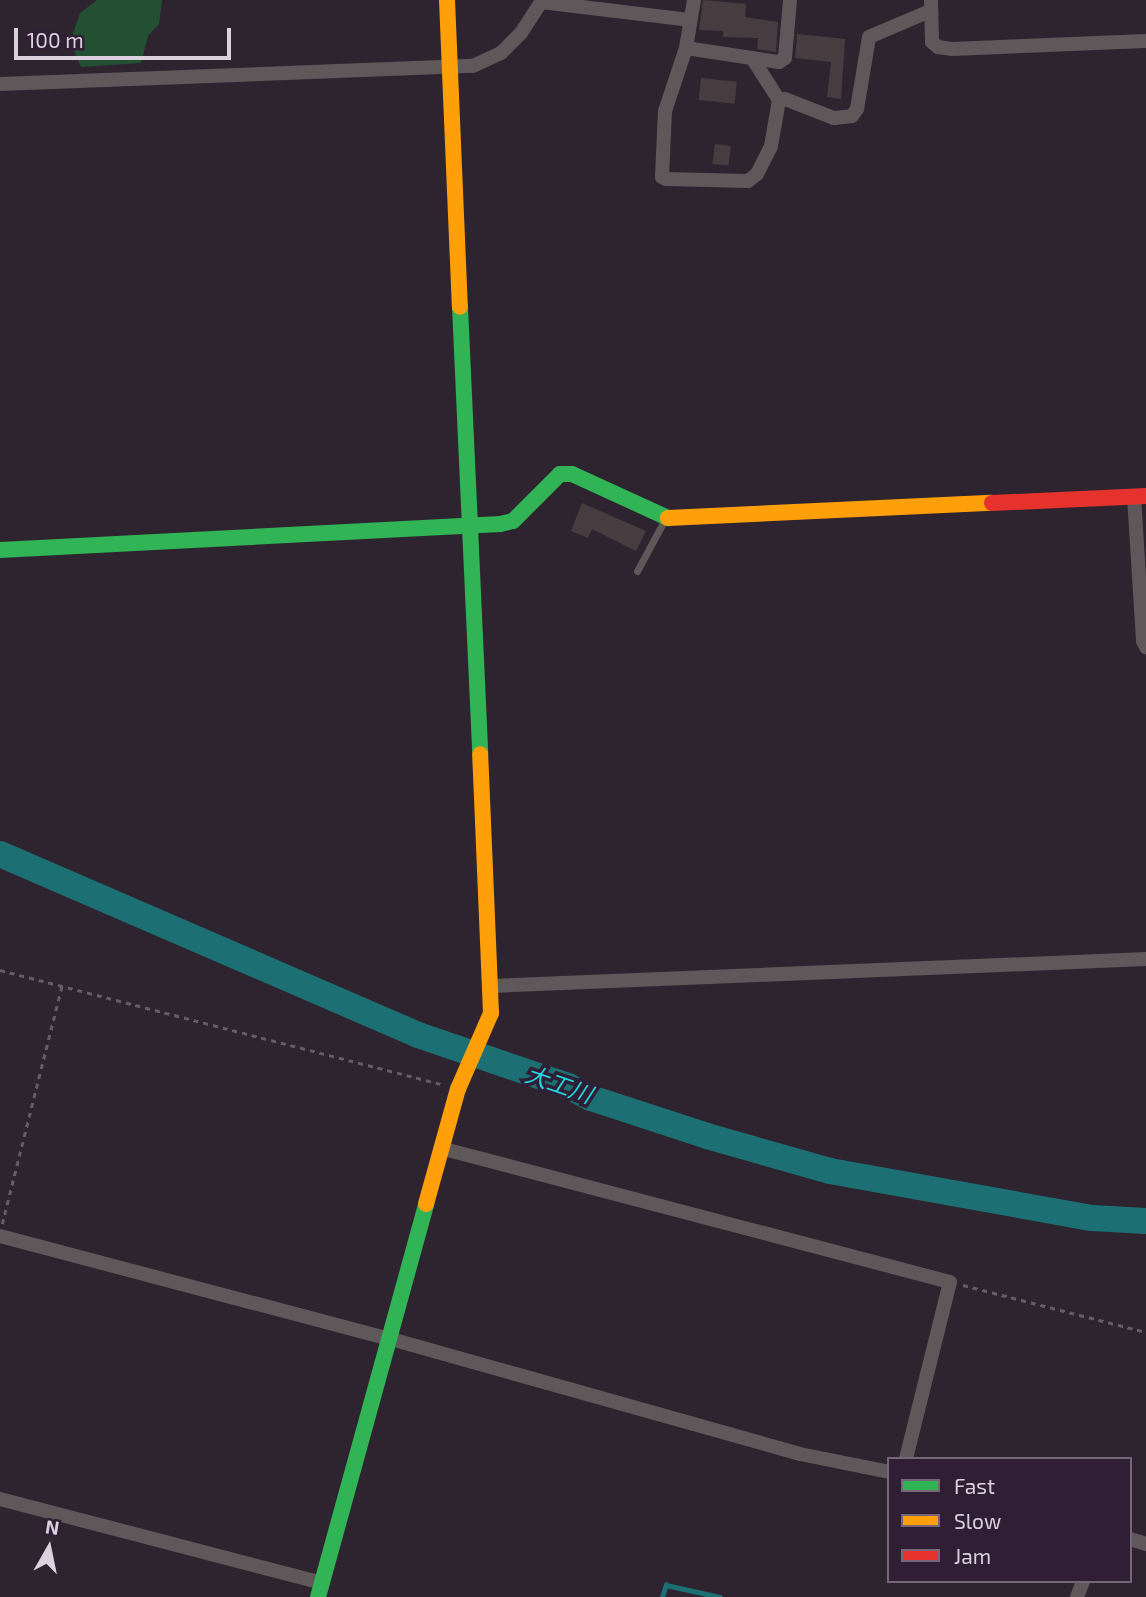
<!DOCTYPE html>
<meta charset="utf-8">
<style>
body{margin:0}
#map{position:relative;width:1146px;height:1597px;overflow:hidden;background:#2d242f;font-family:"Exo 2","Noto Sans JP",sans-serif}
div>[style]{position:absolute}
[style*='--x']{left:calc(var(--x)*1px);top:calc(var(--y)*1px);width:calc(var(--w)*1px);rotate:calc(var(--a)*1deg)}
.green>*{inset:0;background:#234f33}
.stream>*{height:4.5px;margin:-2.25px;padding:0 2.25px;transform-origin:2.25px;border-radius:2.25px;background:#1c7074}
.river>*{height:26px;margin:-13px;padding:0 13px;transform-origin:13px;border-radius:13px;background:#1c7074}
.building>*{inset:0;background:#473d40;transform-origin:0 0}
.path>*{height:2.5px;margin-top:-1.25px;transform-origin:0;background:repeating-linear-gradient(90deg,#635e61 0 5px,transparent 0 10px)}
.lane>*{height:7px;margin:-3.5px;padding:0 3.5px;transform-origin:3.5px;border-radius:3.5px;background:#5f585a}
.street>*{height:14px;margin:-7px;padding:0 7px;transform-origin:7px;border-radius:7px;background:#5f585a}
.fast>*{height:16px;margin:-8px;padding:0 8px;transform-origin:8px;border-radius:8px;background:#30b455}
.slow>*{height:16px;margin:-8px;padding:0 8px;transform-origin:8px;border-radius:8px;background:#ff9f0a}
.jam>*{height:16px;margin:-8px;padding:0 8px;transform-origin:8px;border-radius:8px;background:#e5322d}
span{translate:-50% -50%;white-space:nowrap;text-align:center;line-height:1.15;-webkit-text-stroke:7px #301f34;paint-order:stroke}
.water-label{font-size:23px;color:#20d7df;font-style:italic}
.legend{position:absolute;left:887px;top:1457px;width:245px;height:126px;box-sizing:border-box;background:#301f34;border:2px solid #756678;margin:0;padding:9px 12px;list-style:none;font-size:21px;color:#dcd1df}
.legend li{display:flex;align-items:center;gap:14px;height:35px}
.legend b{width:35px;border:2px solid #756678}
.north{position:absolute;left:14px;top:1513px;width:70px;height:70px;-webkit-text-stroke:5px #301f34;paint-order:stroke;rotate:9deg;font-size:19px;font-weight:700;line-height:28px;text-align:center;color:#dcd1df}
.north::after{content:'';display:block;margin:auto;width:24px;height:32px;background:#dcd1df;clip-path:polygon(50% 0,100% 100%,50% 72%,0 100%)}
.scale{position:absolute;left:14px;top:28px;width:217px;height:32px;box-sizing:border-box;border:4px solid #dcd1df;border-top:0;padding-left:9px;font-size:21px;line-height:24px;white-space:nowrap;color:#dcd1df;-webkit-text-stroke:5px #301f34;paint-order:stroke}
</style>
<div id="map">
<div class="green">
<i style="clip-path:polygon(97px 0,162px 0,159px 24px,148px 36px,141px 63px,81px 67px,70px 42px,80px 13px)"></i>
</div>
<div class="stream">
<i style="--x:662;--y:1597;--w:13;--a:-72"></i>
<i style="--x:666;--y:1585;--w:55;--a:12.5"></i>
</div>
<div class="river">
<i style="--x:0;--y:854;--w:456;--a:23.4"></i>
<i style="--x:418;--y:1035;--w:158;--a:18.8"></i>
<i style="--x:568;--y:1086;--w:26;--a:28"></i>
<i style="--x:591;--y:1098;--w:122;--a:18.1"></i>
<i style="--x:707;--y:1136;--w:128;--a:15.9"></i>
<i style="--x:830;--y:1171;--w:266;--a:10.2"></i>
<i style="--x:1092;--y:1218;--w:54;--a:3.2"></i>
</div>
<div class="building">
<i style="clip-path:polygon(703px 0,746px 4px,745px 17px,778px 22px,776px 52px,757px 49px,758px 38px,723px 37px,723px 31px,699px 30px)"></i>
<i style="clip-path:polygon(797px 34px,845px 39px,841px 99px,827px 97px,831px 62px,795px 58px)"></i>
<i style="left:701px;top:78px;width:36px;height:22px;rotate:6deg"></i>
<i style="left:715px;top:144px;width:16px;height:20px;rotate:7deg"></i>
<i style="clip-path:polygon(582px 503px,646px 531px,636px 551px,592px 529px,588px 538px,571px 531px)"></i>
</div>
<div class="path">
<i style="--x:0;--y:970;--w:455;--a:14.5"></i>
<i style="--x:2;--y:1224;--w:245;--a:-75.9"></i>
<i style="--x:963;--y:1285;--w:189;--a:14.4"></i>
</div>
<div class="lane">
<i style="--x:637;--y:571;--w:59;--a:-61.7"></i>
</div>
<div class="street">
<i style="--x:694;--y:0;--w:49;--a:99.5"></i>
<i style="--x:686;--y:48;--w:66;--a:108.4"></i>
<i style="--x:665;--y:111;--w:66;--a:92.6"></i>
<i style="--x:662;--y:177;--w:4;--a:27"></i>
<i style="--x:666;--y:179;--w:82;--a:1.4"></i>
<i style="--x:748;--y:181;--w:11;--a:-38"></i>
<i style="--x:757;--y:174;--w:31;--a:-63"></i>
<i style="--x:771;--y:146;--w:47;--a:-80.1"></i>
<i style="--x:779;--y:100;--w:6;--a:-9"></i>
<i style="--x:785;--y:99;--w:53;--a:21.2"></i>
<i style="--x:834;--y:118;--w:18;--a:-6"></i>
<i style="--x:852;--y:116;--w:9;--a:-54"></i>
<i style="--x:857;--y:109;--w:73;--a:-80.5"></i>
<i style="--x:869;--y:37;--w:66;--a:-23.1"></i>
<i style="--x:931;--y:0;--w:42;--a:88.6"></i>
<i style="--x:932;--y:42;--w:8;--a:40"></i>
<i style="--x:938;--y:47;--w:15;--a:8"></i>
<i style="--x:953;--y:49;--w:193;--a:-2.4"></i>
<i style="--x:686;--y:48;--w:94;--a:8.6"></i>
<i style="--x:779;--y:62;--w:7;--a:-34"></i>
<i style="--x:785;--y:58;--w:58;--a:-85.1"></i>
<i style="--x:752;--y:58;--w:50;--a:57.3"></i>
<i style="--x:0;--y:84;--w:473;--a:-2.2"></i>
<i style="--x:473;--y:66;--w:31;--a:-25"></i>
<i style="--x:501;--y:53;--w:28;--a:-45"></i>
<i style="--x:521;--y:33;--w:37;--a:-57"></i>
<i style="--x:541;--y:2;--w:149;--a:6.9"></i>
<i style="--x:1134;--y:497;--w:144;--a:86.4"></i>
<i style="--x:1143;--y:641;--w:7;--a:63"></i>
<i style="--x:492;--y:986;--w:655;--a:-2.36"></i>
<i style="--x:444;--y:1149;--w:523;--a:14.73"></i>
<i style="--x:950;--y:1282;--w:182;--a:104"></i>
<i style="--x:0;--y:1236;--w:404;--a:14.8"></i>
<i style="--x:391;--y:1339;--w:425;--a:15.7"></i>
<i style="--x:800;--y:1454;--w:91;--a:11.4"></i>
<i style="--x:0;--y:1499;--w:333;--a:14.6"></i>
<i style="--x:1130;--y:1539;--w:17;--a:17"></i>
<i style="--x:1077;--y:1597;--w:17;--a:-69"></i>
</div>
<div class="fast">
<i style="--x:460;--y:307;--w:447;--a:87.4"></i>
<i style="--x:0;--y:550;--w:501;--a:-2.98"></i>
<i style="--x:500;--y:524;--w:13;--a:-13"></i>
<i style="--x:513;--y:521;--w:66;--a:-45"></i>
<i style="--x:560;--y:474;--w:12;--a:0"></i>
<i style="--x:572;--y:474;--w:106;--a:24.6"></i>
<i style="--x:318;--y:1597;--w:408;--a:-74.6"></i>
</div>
<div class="slow">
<i style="--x:447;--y:0;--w:307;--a:87.6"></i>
<i style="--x:668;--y:518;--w:324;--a:-2.7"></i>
<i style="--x:426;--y:1204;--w:119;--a:-74.5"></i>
<i style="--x:458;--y:1089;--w:83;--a:-66.5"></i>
<i style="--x:491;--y:1013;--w:259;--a:-92.4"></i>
</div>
<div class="jam">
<i style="--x:992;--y:503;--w:154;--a:-2.6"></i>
</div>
<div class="water-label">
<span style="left:559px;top:1084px;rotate:19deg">大工川</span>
</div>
<ul class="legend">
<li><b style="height:9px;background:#30b455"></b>Fast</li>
<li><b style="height:9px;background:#ff9f0a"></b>Slow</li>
<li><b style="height:9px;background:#e5322d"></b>Jam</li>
</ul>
<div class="north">N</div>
<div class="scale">100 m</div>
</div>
